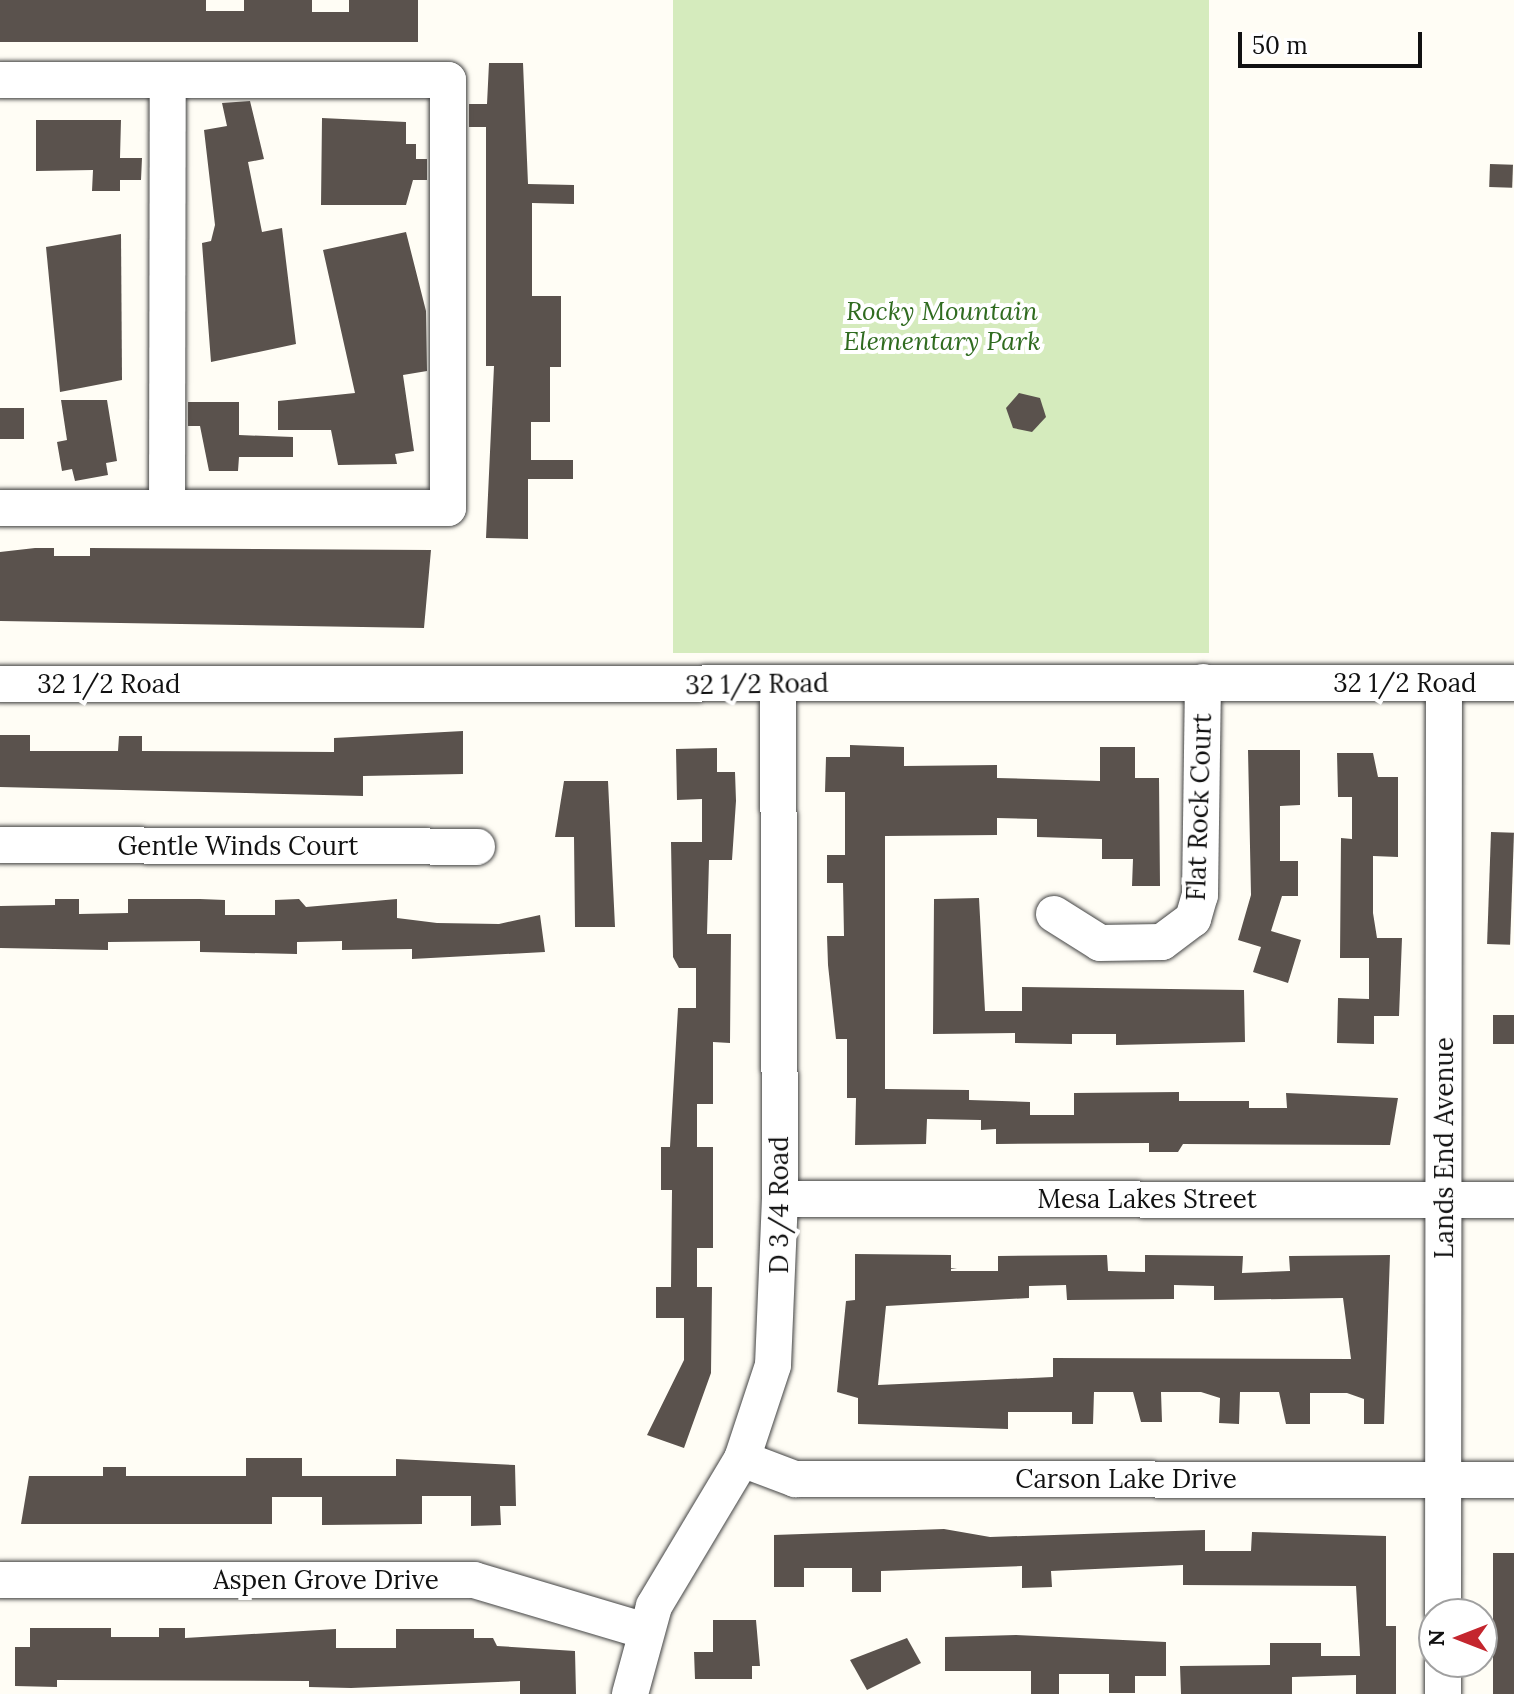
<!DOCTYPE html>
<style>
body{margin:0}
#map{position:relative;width:1514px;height:1694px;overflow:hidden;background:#fffdf5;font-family:Lora,serif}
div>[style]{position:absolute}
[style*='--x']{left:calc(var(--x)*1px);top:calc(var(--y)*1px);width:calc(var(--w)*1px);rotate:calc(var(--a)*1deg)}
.green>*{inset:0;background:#d5ebbd;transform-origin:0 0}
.building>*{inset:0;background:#5a524d;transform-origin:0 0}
.roads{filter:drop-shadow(0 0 2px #444) drop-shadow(0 0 2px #444)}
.minor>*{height:36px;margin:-18px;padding:0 18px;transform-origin:18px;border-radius:18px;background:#fff}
span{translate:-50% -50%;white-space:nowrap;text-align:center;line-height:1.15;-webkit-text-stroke:8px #fff;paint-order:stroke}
.park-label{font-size:26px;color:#2f6b1f;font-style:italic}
.street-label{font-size:26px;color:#111}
.north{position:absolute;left:1418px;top:1598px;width:80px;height:80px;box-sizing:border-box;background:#fff;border:2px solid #a0a0a0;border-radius:50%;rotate:270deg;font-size:22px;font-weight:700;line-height:32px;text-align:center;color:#111}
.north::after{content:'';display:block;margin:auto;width:28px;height:36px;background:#c4262e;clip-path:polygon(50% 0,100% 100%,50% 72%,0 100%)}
.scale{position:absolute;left:1238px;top:32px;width:184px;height:36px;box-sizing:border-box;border:4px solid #111;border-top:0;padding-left:10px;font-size:24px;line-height:28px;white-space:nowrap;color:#111;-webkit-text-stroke:6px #fff;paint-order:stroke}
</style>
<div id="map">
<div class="green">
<i style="left:673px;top:0;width:536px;height:653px"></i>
</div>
<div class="building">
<i style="clip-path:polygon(0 0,206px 0,206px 11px,244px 11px,244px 0,312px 0,312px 12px,349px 12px,349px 0,418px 0,418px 42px,0 42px)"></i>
<i style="clip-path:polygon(489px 63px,523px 63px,528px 184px,574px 185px,574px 204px,532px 203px,532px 296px,561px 296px,561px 367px,550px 367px,550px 422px,531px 422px,531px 460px,573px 460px,573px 479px,528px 479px,528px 539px,486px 538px,494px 366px,486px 366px,486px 127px,469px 127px,469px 104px,487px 104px)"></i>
<i style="clip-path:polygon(250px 101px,264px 159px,248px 162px,262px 232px,282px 228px,296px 344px,211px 362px,202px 243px,211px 241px,215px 225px,204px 130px,227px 126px,222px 103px)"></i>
<i style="clip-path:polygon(322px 118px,406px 122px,406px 144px,416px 144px,416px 159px,427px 159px,427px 180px,413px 180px,406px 205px,321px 205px)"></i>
<i style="clip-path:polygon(36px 120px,121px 120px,120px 158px,142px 158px,141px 180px,120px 180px,120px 191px,92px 191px,93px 170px,36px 171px)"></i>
<i style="left:1490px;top:164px;width:23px;height:23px;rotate:2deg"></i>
<i style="clip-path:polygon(406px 232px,426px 311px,427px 371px,403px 375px,414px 451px,395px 454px,397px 464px,338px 465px,331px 430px,278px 430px,278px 401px,355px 393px,323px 250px)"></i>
<i style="clip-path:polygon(121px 234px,122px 380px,60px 392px,46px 247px)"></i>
<i style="clip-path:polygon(1019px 393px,1040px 398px,1046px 417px,1032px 432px,1013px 428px,1006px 408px)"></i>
<i style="clip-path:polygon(61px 400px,107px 400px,117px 461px,106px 463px,108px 475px,75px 481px,72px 469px,62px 471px,57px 442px,67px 440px)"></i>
<i style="clip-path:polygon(188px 402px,239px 402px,239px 435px,293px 437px,293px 457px,239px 457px,238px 471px,209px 471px,200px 426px,188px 426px)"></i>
<i style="left:0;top:408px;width:24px;height:31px"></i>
<i style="clip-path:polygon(35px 548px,54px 548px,54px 556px,90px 556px,90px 548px,431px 550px,424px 628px,0 621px,0 552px)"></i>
<i style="clip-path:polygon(463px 731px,463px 774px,363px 776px,363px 796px,0 787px,0 735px,30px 735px,30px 751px,118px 751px,119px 736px,142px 736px,142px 751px,334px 752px,334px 738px)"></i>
<i style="clip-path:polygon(850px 745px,904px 747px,904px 766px,997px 765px,997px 778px,1100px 781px,1100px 747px,1135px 747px,1135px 778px,1159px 778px,1160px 886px,1132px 886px,1133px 859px,1102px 859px,1102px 839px,1037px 837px,1037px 819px,997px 818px,997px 835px,885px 836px,885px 1089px,969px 1090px,969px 1100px,1030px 1102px,1030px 1115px,1074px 1115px,1074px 1093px,1179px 1092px,1179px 1101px,1249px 1101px,1249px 1108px,1287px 1108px,1286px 1093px,1398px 1098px,1390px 1145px,1183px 1144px,1178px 1152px,1149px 1152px,1149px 1143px,996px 1144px,996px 1129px,981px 1130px,981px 1120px,927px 1119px,926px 1144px,855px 1145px,856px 1098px,847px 1098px,847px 1039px,836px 1039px,828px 965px,827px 936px,844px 936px,843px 883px,827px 883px,827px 855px,845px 855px,845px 792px,825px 792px,826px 757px,850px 757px)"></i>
<i style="clip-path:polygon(717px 748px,717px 772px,735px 772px,736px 801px,732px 860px,709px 860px,707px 934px,731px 934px,730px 1043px,713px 1042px,713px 1104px,697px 1104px,697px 1147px,713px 1147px,713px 1248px,697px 1248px,697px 1287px,712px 1287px,711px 1373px,684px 1448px,647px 1435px,684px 1360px,684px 1318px,656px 1318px,656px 1287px,671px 1287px,672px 1190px,661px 1190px,661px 1147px,670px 1147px,678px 1008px,696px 1008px,696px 968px,679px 968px,673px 957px,671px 842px,702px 842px,702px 799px,677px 800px,676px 749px)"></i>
<i style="clip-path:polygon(1248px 750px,1300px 750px,1300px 805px,1280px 806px,1280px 861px,1298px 861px,1298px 896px,1282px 896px,1271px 931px,1301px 940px,1288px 983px,1253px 972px,1261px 947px,1238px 940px,1251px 895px)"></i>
<i style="clip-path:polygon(1337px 753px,1373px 753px,1378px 777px,1398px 777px,1398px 857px,1373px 856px,1373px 913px,1377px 938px,1402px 938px,1399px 1016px,1374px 1016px,1374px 1044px,1337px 1043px,1338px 998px,1369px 999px,1369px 958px,1340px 958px,1341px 838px,1352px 839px,1352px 797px,1338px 797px)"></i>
<i style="clip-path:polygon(564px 781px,608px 781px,615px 927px,575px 927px,574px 837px,555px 837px)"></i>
<i style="left:1491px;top:832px;width:23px;height:112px;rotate:2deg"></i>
<i style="clip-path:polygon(979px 898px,985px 1011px,1022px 1011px,1022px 987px,1244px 990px,1245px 1042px,1116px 1045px,1116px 1034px,1072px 1034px,1072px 1044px,1015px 1043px,1015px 1033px,933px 1034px,934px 899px)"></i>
<i style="clip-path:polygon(55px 899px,79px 899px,79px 914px,128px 913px,128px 899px,200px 899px,225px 900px,225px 915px,275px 915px,275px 900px,299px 899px,306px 907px,397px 899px,397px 918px,437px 923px,499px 924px,540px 915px,545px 952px,412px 959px,412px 949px,342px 950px,342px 941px,297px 942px,297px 954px,200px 952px,200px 941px,108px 942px,108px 950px,0 948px,0 906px,55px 905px)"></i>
<i style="left:1493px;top:1015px;width:21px;height:29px"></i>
<i style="clip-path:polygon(evenodd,855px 1254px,951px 1255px,951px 1271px,998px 1271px,998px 1256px,1107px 1255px,1108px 1271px,1145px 1272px,1145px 1255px,1243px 1256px,1242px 1273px,1290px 1271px,1289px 1256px,1390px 1255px,1384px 1424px,1364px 1424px,1364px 1399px,1347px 1393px,1310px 1393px,1310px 1424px,1286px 1424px,1279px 1392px,1240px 1392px,1239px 1424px,1219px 1423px,1220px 1398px,1201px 1392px,1161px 1392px,1162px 1422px,1141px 1422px,1133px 1392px,1094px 1392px,1093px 1424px,1072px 1424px,1072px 1412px,1008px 1412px,1008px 1429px,858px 1424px,858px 1398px,837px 1392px,846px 1301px,855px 1300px,855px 1254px,1066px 1285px,1067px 1300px,1174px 1299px,1174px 1285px,1214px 1286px,1214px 1300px,1343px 1298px,1351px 1359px,1053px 1358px,1053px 1377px,878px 1385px,886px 1306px,1029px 1298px,1029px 1286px,1066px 1285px)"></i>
<i style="clip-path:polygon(246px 1458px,302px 1458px,302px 1476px,396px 1476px,396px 1459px,515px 1465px,516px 1506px,500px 1506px,501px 1525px,471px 1526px,471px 1496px,422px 1496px,422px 1524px,322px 1525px,322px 1497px,272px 1497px,272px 1524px,21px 1524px,29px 1476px,103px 1476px,103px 1467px,126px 1467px,126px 1476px,246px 1476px)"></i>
<i style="clip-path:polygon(944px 1529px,990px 1537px,1205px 1530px,1205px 1551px,1251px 1551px,1252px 1532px,1386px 1536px,1386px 1626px,1396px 1626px,1396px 1694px,1356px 1694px,1356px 1675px,1292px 1677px,1292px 1694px,1181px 1694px,1180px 1666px,1270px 1665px,1270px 1643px,1321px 1643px,1321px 1656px,1360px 1656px,1356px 1586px,1183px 1585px,1183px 1565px,1051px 1571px,1052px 1587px,1022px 1588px,1022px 1566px,881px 1571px,881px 1592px,852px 1592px,852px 1568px,804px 1568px,804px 1587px,774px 1587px,774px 1535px)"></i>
<i style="left:1493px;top:1553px;width:21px;height:141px"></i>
<i style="clip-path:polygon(713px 1620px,756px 1620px,760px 1666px,752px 1666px,752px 1679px,695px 1679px,694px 1652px,713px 1652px)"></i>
<i style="clip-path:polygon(30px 1628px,111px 1628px,111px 1637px,159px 1637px,159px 1628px,185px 1628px,185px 1638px,336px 1629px,336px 1648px,396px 1648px,396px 1629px,474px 1629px,474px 1638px,493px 1638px,497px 1646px,575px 1651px,576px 1694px,520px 1694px,520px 1681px,351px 1688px,309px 1687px,309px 1681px,57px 1680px,57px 1687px,15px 1686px,15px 1647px,30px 1647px)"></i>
<i style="clip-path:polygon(1016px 1635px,1166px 1642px,1166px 1676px,1135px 1676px,1135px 1693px,1109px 1693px,1109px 1674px,1059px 1674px,1059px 1694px,1031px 1694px,1031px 1671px,945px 1671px,945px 1637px)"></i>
<i style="clip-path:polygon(907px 1638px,921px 1663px,867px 1690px,850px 1660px)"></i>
</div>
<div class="roads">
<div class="minor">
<i style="--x:0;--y:80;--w:448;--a:0"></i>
<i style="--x:448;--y:80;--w:428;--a:90"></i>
<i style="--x:448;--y:508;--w:448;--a:180"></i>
<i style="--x:167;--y:508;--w:428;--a:-89.9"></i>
<i style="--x:0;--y:684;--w:1514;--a:-0.04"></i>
<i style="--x:0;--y:845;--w:477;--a:0.2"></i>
<i style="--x:1054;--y:914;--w:54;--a:32.2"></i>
<i style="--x:1100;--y:943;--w:62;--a:-0.9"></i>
<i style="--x:1162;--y:942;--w:39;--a:-37"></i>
<i style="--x:1193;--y:919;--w:25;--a:-74"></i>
<i style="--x:1200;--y:895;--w:213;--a:-89.2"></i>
<i style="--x:780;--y:1199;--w:734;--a:0.08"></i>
<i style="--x:742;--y:1459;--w:57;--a:20.7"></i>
<i style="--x:795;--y:1479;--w:719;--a:0.08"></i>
<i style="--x:0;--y:1580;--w:474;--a:0"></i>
<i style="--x:474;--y:1580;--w:178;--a:16.6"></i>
<i style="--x:1443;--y:1614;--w:931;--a:-89.94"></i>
<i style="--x:630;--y:1694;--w:91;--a:-74.7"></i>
<i style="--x:654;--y:1606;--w:171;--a:-59.1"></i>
<i style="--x:742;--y:1459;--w:99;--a:-71.7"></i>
<i style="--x:773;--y:1365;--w:166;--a:-87.6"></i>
<i style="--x:780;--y:1199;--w:516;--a:-90.22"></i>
<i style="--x:1443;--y:1694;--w:32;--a:-90"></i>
</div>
</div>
<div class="park-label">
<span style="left:942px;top:326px">Rocky Mountain<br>Elementary Park</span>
</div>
<div class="street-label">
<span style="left:1405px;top:683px">32 1/2 Road</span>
<span style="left:109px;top:684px">32 1/2 Road</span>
<span style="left:757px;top:684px;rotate:-1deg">32 1/2 Road</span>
<span style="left:1199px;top:807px;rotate:-88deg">Flat Rock Court</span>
<span style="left:238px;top:846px">Gentle Winds Court</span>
<span style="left:1444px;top:1148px;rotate:-90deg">Lands End Avenue</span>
<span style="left:1147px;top:1199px">Mesa Lakes Street</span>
<span style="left:779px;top:1205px;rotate:-90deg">D 3/4 Road</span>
<span style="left:1126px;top:1479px">Carson Lake Drive</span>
<span style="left:326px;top:1580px">Aspen Grove Drive</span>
</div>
<div class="north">N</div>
<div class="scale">50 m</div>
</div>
